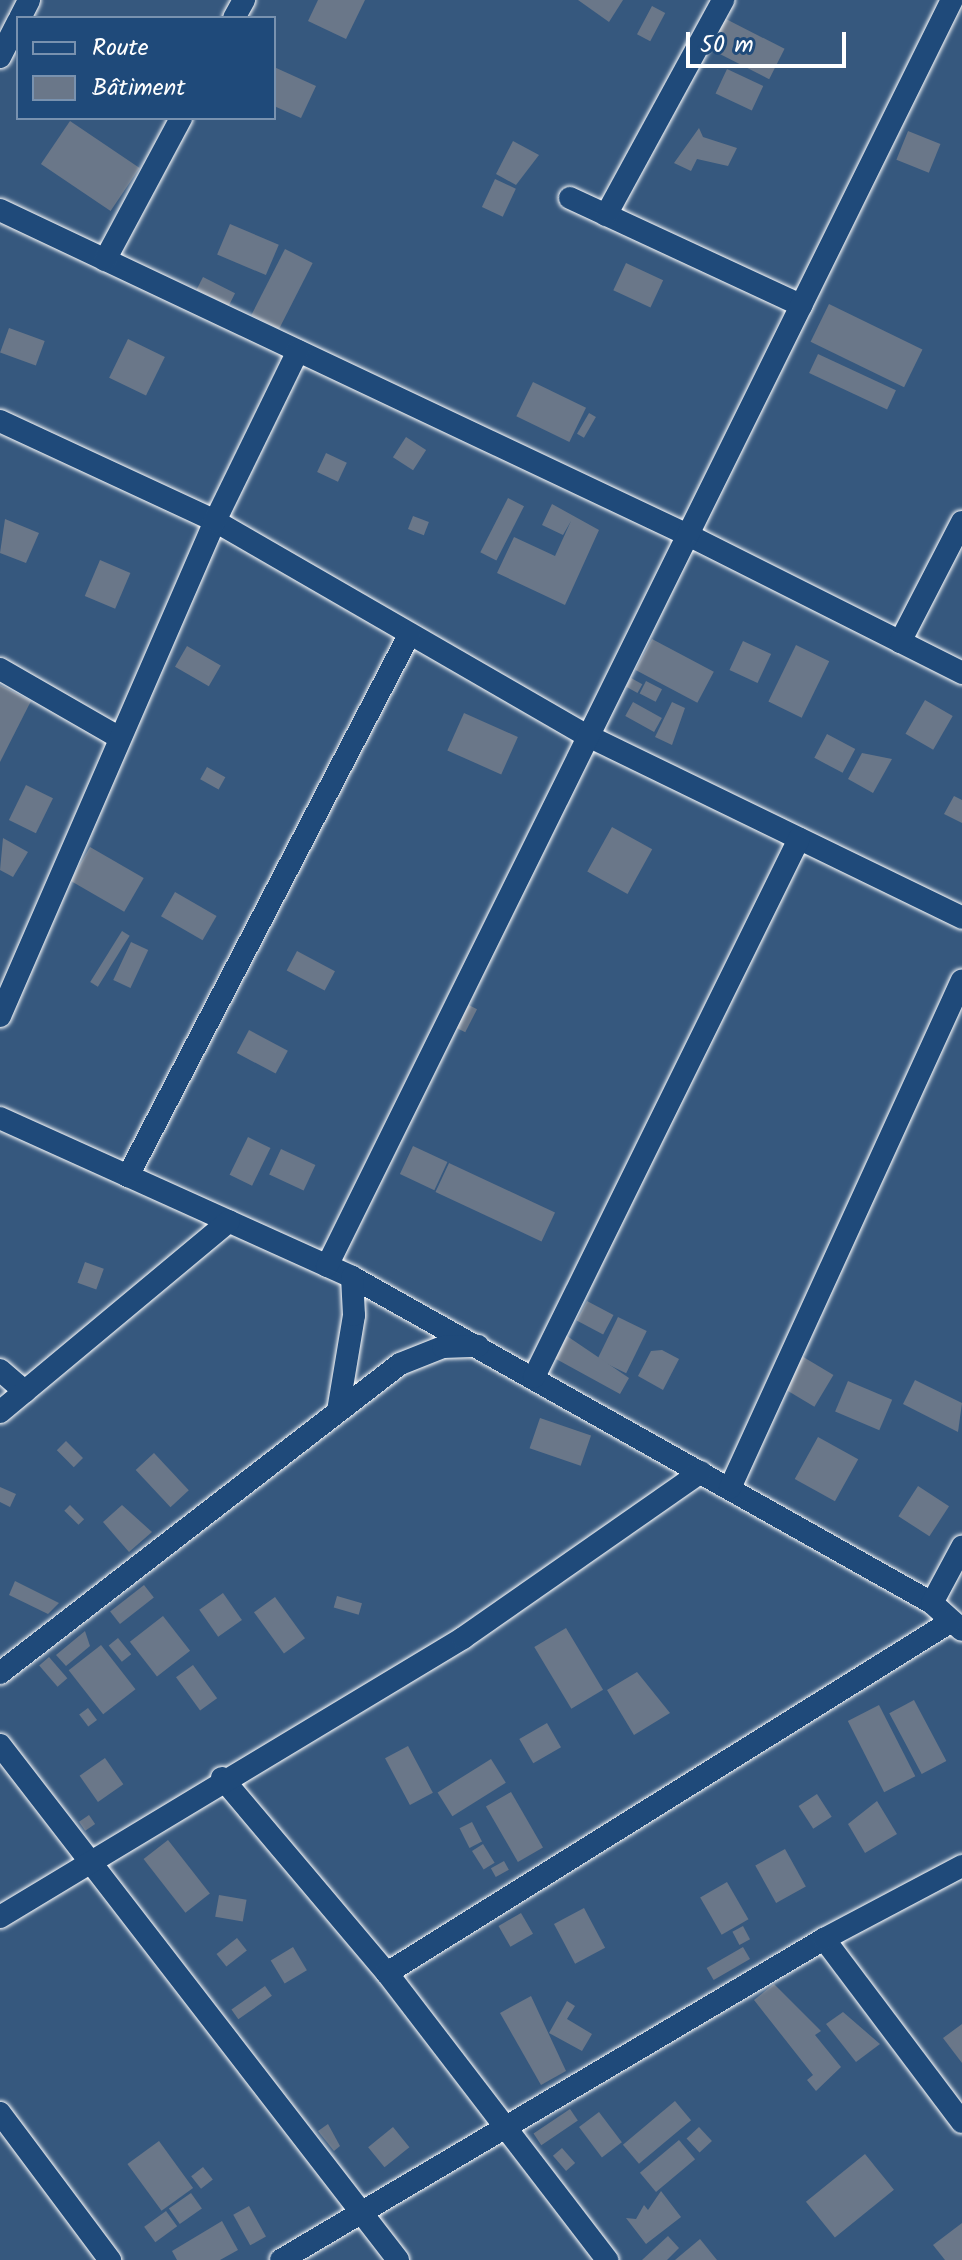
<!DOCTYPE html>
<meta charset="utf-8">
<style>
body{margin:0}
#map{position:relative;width:962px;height:2260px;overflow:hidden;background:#36587e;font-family:Kalam,sans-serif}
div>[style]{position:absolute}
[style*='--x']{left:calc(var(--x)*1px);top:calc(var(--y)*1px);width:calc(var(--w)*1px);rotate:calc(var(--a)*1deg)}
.building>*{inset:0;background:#6a7789;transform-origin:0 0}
.roads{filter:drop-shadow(0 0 2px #fff) drop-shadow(0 0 2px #fff)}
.minor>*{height:22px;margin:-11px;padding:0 11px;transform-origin:11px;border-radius:11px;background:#1f4a7a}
span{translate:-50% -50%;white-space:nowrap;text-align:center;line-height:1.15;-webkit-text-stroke:8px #1f4a7a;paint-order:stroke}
.legend{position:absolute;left:16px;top:16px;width:260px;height:104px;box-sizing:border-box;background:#1f4a7a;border:2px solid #7992af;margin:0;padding:10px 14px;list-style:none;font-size:24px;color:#fff}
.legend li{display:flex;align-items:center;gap:16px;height:40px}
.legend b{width:40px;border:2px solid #7992af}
.scale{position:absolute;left:686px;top:32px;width:160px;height:36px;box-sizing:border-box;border:4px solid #fff;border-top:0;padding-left:10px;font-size:24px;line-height:28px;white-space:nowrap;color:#fff;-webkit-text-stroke:6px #1f4a7a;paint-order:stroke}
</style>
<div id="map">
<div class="building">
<i style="clip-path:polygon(318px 0,365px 0,346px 39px,308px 21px)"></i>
<i style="clip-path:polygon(578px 0,623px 0,609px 22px)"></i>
<i style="left:652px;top:6px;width:15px;height:32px;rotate:28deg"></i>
<i style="left:724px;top:18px;width:68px;height:34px;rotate:27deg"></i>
<i style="clip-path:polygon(274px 67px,316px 86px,301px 118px,274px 106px)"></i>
<i style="left:727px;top:69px;width:40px;height:27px;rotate:25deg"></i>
<i style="left:70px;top:121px;width:84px;height:52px;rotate:34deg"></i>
<i style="clip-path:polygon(699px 128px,703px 137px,737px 148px,728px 166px,697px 159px,691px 171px,674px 163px)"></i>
<i style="left:908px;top:131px;width:35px;height:31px;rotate:22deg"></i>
<i style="clip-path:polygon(513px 141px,539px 155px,516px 185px,496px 174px)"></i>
<i style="left:495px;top:179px;width:23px;height:31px;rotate:25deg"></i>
<i style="left:230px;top:224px;width:53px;height:33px;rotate:23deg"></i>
<i style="left:285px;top:249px;width:31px;height:74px;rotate:27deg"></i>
<i style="left:626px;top:263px;width:41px;height:30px;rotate:25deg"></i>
<i style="left:203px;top:277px;width:36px;height:14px;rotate:27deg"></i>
<i style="left:829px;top:304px;width:104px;height:42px;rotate:26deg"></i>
<i style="left:9px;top:328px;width:38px;height:26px;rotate:20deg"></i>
<i style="left:128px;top:339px;width:41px;height:43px;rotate:26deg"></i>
<i style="left:818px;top:354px;width:86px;height:21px;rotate:25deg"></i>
<i style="left:533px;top:382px;width:59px;height:38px;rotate:26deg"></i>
<i style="left:589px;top:413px;width:8px;height:24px;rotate:30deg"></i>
<i style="left:406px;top:437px;width:24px;height:24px;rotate:33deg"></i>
<i style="left:326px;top:453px;width:23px;height:21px;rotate:25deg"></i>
<i style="left:508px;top:498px;width:18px;height:61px;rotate:27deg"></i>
<i style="clip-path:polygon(552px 504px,599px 530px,565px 605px,497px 573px,514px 537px,555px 556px,571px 521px,563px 535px,542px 525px)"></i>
<i style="left:413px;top:516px;width:17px;height:14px;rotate:21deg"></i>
<i style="clip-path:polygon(5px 519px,39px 533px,26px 563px,0 553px)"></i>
<i style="left:100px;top:560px;width:33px;height:39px;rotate:23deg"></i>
<i style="left:652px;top:639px;width:70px;height:35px;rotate:28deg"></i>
<i style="left:743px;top:641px;width:31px;height:32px;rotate:25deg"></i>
<i style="left:796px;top:645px;width:37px;height:63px;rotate:26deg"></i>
<i style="left:187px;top:646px;width:39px;height:24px;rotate:30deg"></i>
<i style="left:631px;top:678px;width:13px;height:10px;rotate:29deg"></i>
<i style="left:646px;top:681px;width:18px;height:14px;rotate:27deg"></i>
<i style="clip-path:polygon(0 685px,31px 701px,0 762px)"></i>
<i style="left:925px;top:700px;width:32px;height:39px;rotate:30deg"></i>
<i style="left:633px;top:702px;width:33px;height:16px;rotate:29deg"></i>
<i style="clip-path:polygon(672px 702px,685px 708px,672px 745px,655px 737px)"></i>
<i style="left:464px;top:713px;width:59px;height:41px;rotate:24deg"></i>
<i style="left:827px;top:734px;width:32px;height:27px;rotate:28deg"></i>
<i style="clip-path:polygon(862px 753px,892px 759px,873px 793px,848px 779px)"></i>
<i style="left:207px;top:767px;width:21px;height:14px;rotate:29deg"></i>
<i style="left:26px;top:785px;width:30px;height:39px;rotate:26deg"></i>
<i style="clip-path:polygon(954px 796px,962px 800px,962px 823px,944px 814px)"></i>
<i style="left:612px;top:827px;width:46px;height:51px;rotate:29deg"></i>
<i style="clip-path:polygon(3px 838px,28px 852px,13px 877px,0 870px)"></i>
<i style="left:90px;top:847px;width:62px;height:39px;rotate:30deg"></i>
<i style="left:175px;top:892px;width:48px;height:28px;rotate:30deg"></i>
<i style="left:122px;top:931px;width:9px;height:60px;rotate:32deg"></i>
<i style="left:131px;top:942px;width:19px;height:42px;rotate:25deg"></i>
<i style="left:297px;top:951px;width:43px;height:22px;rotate:28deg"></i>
<i style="left:461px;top:1001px;width:18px;height:26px;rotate:27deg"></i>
<i style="left:249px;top:1030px;width:44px;height:26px;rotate:28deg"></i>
<i style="left:248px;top:1137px;width:25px;height:42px;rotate:26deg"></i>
<i style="left:413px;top:1146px;width:38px;height:31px;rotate:25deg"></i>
<i style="left:281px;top:1149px;width:38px;height:28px;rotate:25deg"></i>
<i style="left:449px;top:1163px;width:117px;height:32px;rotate:25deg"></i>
<i style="left:85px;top:1262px;width:20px;height:22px;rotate:20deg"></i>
<i style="left:587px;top:1301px;width:30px;height:22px;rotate:28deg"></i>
<i style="left:618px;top:1317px;width:32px;height:47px;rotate:26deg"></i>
<i style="clip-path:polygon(564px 1334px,629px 1378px,620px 1394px,547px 1354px,554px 1342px,562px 1347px)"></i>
<i style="clip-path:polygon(662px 1350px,679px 1359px,663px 1390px,638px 1376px,651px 1351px)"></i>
<i style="left:800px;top:1355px;width:39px;height:37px;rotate:31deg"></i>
<i style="clip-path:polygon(915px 1380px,962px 1403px,958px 1432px,903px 1404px)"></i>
<i style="left:848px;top:1381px;width:48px;height:33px;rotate:23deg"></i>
<i style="left:540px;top:1418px;width:54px;height:32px;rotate:19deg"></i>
<i style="left:818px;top:1437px;width:46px;height:48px;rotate:29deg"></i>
<i style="left:66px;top:1441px;width:24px;height:13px;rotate:45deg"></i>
<i style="left:154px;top:1453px;width:51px;height:25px;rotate:47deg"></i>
<i style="left:918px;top:1486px;width:37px;height:36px;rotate:33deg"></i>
<i style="clip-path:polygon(0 1487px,16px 1494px,10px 1507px,0 1502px)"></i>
<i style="left:70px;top:1505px;width:20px;height:8px;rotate:45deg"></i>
<i style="clip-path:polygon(122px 1505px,152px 1532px,129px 1552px,103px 1522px)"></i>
<i style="clip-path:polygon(15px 1581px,59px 1603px,48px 1614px,9px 1595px)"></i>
<i style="left:144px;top:1585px;width:16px;height:43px;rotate:52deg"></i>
<i style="left:223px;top:1593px;width:33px;height:29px;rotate:55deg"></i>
<i style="left:337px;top:1596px;width:26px;height:12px;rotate:16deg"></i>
<i style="left:275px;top:1597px;width:51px;height:26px;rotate:54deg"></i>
<i style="left:163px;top:1616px;width:44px;height:42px;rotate:52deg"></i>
<i style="left:566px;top:1628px;width:72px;height:37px;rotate:59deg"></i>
<i style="clip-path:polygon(85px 1631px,90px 1646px,66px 1666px,56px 1655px)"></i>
<i style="left:118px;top:1638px;width:21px;height:12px;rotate:51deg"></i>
<i style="left:101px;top:1645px;width:56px;height:41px;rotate:52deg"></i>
<i style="left:49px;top:1657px;width:28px;height:13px;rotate:49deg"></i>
<i style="left:193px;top:1665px;width:41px;height:21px;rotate:54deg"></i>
<i style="clip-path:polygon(637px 1672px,670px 1713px,634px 1735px,607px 1690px)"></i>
<i style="left:914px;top:1700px;width:69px;height:28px;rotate:62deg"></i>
<i style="left:879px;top:1705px;width:80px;height:35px;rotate:63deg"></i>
<i style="left:88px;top:1708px;width:15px;height:11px;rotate:53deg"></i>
<i style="left:547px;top:1723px;width:28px;height:32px;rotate:60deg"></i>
<i style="left:408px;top:1746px;width:53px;height:26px;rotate:62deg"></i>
<i style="left:105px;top:1758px;width:32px;height:31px;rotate:55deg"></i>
<i style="left:491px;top:1759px;width:28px;height:63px;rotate:58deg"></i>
<i style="left:511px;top:1792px;width:64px;height:29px;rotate:60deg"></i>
<i style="left:817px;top:1794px;width:27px;height:22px;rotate:57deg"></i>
<i style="clip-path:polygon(877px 1801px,897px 1834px,865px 1853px,848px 1824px)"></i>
<i style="left:89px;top:1815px;width:11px;height:12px;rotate:56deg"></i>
<i style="left:472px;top:1822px;width:22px;height:14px;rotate:63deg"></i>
<i style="left:168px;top:1840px;width:68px;height:31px;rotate:52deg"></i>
<i style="left:483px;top:1844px;width:22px;height:13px;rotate:58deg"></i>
<i style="left:785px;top:1849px;width:43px;height:34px;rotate:61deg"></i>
<i style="left:504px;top:1861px;width:10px;height:15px;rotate:61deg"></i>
<i style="left:727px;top:1882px;width:43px;height:31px;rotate:60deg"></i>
<i style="left:219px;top:1895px;width:28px;height:22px;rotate:10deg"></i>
<i style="left:584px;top:1908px;width:45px;height:34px;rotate:62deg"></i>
<i style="left:521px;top:1913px;width:24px;height:26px;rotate:60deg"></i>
<i style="left:743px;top:1926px;width:15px;height:12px;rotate:62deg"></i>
<i style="left:237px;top:1938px;width:16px;height:26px;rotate:52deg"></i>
<i style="left:293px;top:1947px;width:27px;height:26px;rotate:59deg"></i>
<i style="left:743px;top:1947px;width:14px;height:42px;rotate:60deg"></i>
<i style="clip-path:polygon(774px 1984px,821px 2031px,815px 2035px,841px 2067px,816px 2091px,807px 2080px,813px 2075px,754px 2000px)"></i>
<i style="left:265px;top:1986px;width:12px;height:41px;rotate:55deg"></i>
<i style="clip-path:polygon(531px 1996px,566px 2071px,541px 2085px,500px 2013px)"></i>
<i style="clip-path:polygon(567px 2001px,575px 2006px,567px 2019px,592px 2034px,582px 2051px,549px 2033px)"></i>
<i style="clip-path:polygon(843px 2012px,880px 2044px,856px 2062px,826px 2024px)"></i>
<i style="clip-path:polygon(962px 2024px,962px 2063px,943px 2038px)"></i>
<i style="left:675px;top:2101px;width:25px;height:68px;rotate:50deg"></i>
<i style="left:570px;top:2109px;width:14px;height:44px;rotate:56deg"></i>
<i style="left:599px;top:2112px;width:38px;height:25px;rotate:53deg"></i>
<i style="clip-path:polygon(328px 2124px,340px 2146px,334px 2151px,318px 2131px)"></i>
<i style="left:393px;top:2127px;width:26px;height:32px;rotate:51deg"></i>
<i style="left:699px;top:2127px;width:19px;height:17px;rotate:47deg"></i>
<i style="left:679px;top:2140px;width:25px;height:51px;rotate:50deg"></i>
<i style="left:159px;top:2141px;width:58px;height:39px;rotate:54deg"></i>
<i style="left:562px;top:2148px;width:20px;height:12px;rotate:49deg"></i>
<i style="left:865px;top:2154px;width:46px;height:76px;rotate:51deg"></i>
<i style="left:203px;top:2167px;width:16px;height:15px;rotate:52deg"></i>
<i style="clip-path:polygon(661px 2191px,681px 2217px,646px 2244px,626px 2218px,636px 2219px,644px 2205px,648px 2210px)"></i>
<i style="left:191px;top:2193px;width:19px;height:27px;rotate:55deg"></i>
<i style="left:249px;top:2206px;width:35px;height:18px;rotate:61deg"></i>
<i style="left:166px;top:2211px;width:19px;height:27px;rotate:54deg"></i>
<i style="clip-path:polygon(222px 2221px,238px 2250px,220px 2260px,177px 2260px,172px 2251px)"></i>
<i style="clip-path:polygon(962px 2223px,962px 2260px,945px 2260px,933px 2245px)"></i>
<i style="clip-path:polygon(668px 2236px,679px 2248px,667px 2260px,642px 2260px)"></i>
<i style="clip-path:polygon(700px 2239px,717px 2260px,675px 2260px)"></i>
</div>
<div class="roads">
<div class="minor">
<i style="--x:20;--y:18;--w:20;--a:-63"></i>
<i style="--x:234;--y:18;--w:21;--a:-61"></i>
<i style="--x:0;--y:57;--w:39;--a:-63"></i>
<i style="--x:570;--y:198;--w:255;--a:24.9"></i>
<i style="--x:0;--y:210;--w:761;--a:25.29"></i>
<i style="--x:688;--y:535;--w:307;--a:26.7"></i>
<i style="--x:606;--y:215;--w:245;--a:-61.4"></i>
<i style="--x:105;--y:260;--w:161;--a:-61.8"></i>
<i style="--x:0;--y:421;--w:237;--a:24.9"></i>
<i style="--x:215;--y:521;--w:431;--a:30"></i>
<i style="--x:588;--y:736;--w:416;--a:25.9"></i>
<i style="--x:900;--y:642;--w:135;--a:-62.7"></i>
<i style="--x:0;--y:669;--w:138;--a:29.9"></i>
<i style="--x:0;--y:1016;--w:540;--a:-66.52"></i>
<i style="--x:215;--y:521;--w:189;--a:-64"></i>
<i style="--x:0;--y:1118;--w:386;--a:24.3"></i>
<i style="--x:352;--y:1277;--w:665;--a:29.34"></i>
<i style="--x:932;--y:1603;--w:40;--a:42"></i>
<i style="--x:128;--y:1176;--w:610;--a:-62.55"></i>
<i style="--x:327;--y:1266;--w:1412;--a:-63.73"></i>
<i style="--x:0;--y:1370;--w:33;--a:41"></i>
<i style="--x:534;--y:1377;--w:600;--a:-63.78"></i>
<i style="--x:338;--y:1411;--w:97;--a:-80.5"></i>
<i style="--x:354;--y:1315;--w:38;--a:-93"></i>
<i style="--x:0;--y:1412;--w:298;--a:-39.8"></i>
<i style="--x:730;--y:1488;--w:558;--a:-65.45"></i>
<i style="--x:932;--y:1603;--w:64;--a:-61.8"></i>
<i style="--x:0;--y:1673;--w:505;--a:-37.69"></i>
<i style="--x:400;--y:1364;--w:46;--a:-21.6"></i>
<i style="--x:443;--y:1347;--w:35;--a:-2"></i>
<i style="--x:0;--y:1745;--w:651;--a:52.3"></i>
<i style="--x:222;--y:1778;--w:255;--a:49.8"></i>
<i style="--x:387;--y:1973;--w:362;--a:52.5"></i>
<i style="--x:0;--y:1917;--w:541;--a:-31.07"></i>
<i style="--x:463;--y:1638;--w:290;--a:-34.9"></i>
<i style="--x:824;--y:1939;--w:229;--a:53"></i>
<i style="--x:387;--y:1973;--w:663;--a:-31.94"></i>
<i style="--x:0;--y:2113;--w:184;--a:53.2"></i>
<i style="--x:281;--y:2260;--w:631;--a:-30.59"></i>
<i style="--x:824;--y:1939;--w:156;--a:-27.9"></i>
</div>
</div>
<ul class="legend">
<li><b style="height:10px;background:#1f4a7a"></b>Route</li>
<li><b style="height:22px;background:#6a7789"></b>Bâtiment</li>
</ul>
<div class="scale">50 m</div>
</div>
